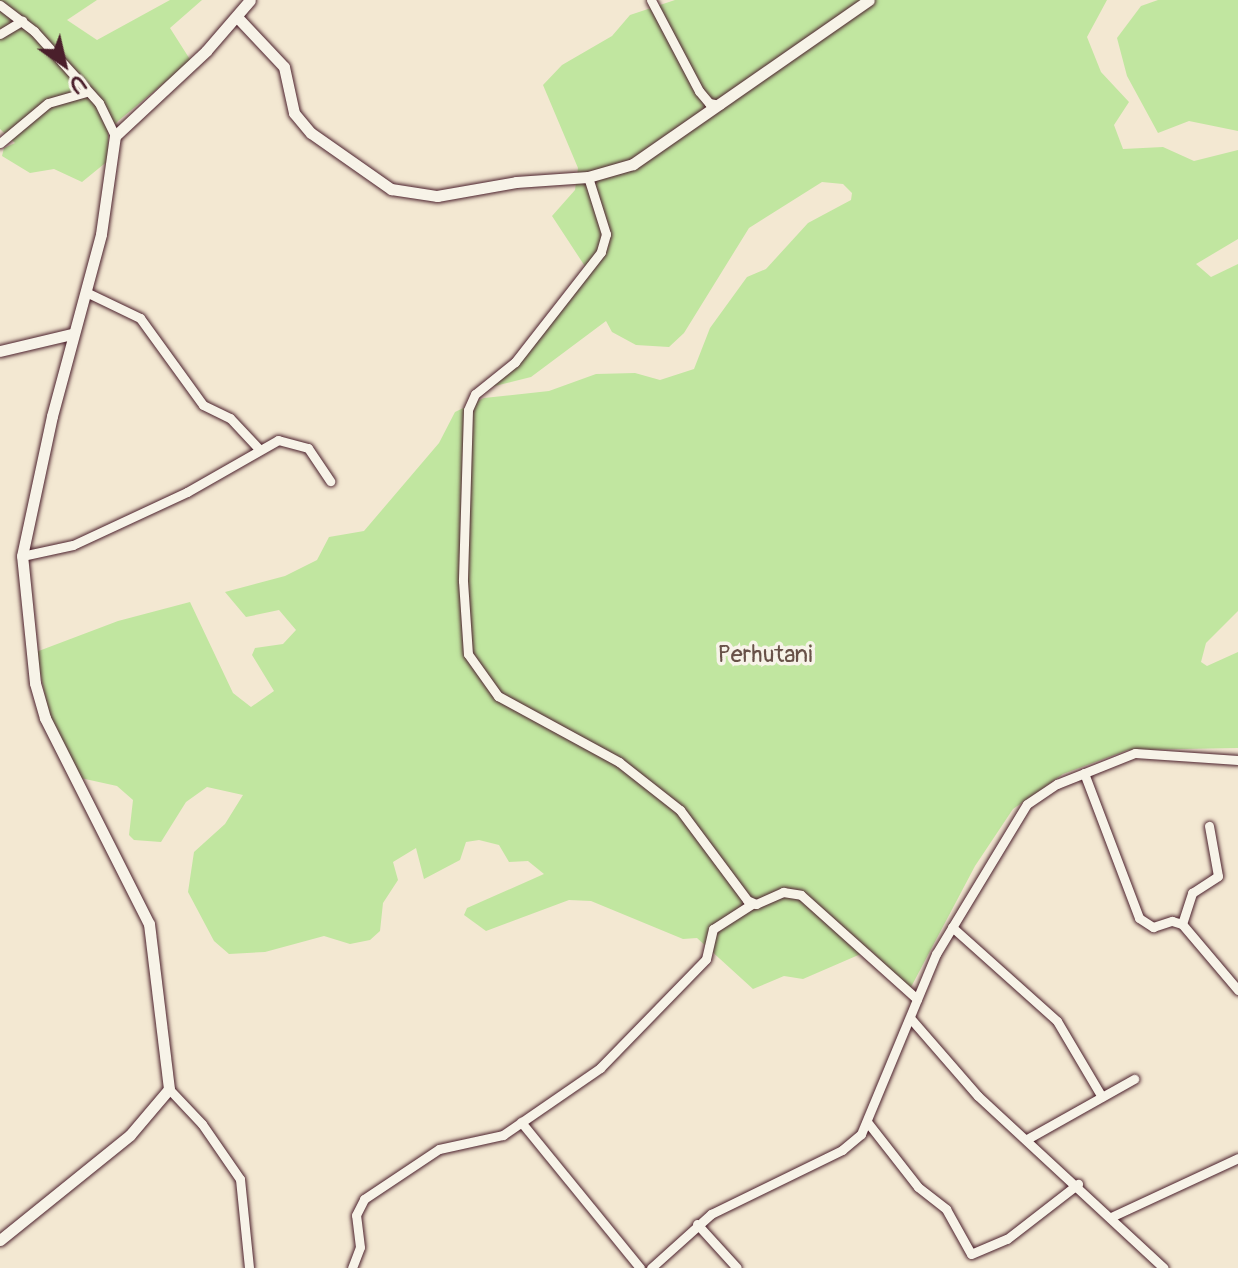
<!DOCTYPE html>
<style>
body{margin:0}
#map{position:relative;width:1238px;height:1268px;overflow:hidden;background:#f3e8d2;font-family:Pangolin,sans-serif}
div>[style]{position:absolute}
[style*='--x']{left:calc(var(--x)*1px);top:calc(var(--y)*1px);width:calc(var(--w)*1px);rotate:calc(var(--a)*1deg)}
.green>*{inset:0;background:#c1e6a0}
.roads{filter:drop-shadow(0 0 2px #4a1f2b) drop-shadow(0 0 2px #4a1f2b)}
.minor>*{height:9px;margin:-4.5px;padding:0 4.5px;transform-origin:4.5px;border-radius:4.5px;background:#f7f3e8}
.tertiary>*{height:11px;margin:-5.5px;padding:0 5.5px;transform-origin:5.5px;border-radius:5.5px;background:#f7f3e8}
span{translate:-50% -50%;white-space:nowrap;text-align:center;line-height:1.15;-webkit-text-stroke:7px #f7f3e8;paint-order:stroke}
.park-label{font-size:24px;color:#685148}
.north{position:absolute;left:24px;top:24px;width:80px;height:80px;-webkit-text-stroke:6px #f7f3e8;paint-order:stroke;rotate:146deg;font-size:22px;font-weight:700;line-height:32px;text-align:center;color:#4a1f2b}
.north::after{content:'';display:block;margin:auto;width:28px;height:36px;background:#4a1f2b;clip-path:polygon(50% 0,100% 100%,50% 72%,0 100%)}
</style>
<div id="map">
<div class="green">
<i style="clip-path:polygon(0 0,97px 0,67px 20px,97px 40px,170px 0,202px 0,170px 28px,191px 61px,118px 121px,108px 133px,109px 160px,82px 182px,54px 169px,30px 173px,2px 156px,4px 148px,15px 143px,0 129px)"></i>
<i style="clip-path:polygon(675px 0,1107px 0,1087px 37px,1101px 72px,1129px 102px,1114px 125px,1123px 149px,1163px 147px,1194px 161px,1238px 150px,1238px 239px,1196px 264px,1211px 277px,1238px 264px,1238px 611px,1206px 643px,1201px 662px,1207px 666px,1238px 652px,1238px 748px,1128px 750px,1063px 774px,1013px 809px,975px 866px,910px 989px,870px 950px,803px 979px,784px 976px,753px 989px,697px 938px,683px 939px,591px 901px,569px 900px,486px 931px,464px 915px,467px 908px,544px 874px,528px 861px,509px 862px,499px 845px,479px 840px,466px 842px,460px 860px,424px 879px,416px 848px,393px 862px,398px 880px,383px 903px,380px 931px,370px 940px,350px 944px,324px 936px,265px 952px,229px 954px,214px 941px,188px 892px,194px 852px,225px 824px,243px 795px,207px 787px,186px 802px,161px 842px,134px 840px,129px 835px,133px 800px,117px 786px,76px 777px,51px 724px,36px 652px,118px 621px,190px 602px,233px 693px,251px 707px,274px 691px,252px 655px,255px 648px,283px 644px,296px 630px,279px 610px,246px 617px,225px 592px,285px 576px,317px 560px,329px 537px,364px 531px,439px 443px,455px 412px,484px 398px,549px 391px,596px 374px,635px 373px,660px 380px,694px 369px,710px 328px,747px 277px,766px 269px,808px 223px,851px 200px,852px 193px,843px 184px,822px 182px,749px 228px,684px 333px,669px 347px,636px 345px,612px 332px,606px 321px,531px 377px,487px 388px,515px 368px,590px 274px,552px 216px,575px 190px,578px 168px,543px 85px,562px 65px,612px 36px,630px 15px)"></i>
<i style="clip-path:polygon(1158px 0,1238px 0,1238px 131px,1189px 121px,1158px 133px,1127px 76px,1117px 38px,1141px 6px)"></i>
</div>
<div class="roads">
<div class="minor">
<i style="--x:651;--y:0;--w:103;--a:62.2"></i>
<i style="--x:699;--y:91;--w:16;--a:50"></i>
<i style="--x:709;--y:103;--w:11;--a:10"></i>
<i style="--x:0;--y:5;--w:43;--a:37.4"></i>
<i style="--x:34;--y:31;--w:97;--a:47.9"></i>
<i style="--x:99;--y:103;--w:37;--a:64"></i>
<i style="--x:0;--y:34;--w:26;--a:-31"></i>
<i style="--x:0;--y:143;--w:62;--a:-39.8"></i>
<i style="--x:48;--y:103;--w:40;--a:-16"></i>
<i style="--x:588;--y:177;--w:60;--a:72.5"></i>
<i style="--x:606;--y:234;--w:19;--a:106"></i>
<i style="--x:601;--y:252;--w:140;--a:128"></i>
<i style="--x:515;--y:362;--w:51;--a:141.3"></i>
<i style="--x:475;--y:394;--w:17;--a:114"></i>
<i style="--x:468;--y:410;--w:171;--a:91.7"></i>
<i style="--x:463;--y:581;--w:73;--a:86.1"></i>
<i style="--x:468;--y:654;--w:52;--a:54.5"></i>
<i style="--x:498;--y:696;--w:138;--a:28.6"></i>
<i style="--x:619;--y:762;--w:78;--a:38.2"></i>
<i style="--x:680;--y:810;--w:112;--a:53.3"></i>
<i style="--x:747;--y:900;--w:10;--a:24"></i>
<i style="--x:756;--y:904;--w:30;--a:-24"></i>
<i style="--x:783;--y:892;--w:18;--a:9"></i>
<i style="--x:801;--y:895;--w:156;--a:41.9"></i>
<i style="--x:88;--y:293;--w:58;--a:25.7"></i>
<i style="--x:140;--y:318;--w:107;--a:54.1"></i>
<i style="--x:203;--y:405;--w:30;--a:26"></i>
<i style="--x:230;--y:418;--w:42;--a:46.9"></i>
<i style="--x:22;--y:556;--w:52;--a:-12.2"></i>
<i style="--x:73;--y:545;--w:126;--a:-24.9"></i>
<i style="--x:187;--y:492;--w:105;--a:-29.7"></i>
<i style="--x:278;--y:440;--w:31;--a:15"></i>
<i style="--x:308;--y:448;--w:40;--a:56"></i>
<i style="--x:1084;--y:773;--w:155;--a:69.2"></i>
<i style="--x:1139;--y:918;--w:17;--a:33"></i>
<i style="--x:1153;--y:927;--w:20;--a:-18"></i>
<i style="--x:1172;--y:921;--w:10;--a:17"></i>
<i style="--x:1182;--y:924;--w:87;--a:49.7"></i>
<i style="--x:1182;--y:924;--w:33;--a:-72"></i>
<i style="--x:1192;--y:893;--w:31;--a:-33"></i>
<i style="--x:1218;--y:876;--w:51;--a:-100.2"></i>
<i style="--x:952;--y:927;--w:141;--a:41.8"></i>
<i style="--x:1057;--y:1021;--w:88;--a:59.4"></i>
<i style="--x:911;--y:1019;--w:102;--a:49"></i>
<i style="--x:978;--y:1096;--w:253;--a:42.8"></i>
<i style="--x:169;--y:1089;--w:48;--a:46.7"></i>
<i style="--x:202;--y:1124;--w:67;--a:55.4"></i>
<i style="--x:240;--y:1179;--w:89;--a:84.2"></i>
<i style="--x:521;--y:1122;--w:188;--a:50.8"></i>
<i style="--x:868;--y:1123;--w:81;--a:52"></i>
<i style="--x:918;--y:1187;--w:36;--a:38"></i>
<i style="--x:946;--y:1209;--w:51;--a:60.9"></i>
<i style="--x:971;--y:1254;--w:39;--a:-23"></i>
<i style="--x:1007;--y:1239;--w:90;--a:-37.8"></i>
<i style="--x:1027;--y:1139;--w:123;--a:-29.3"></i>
<i style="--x:1111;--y:1217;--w:140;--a:-24.9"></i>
<i style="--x:697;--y:1224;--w:59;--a:47.7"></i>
<i style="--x:352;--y:1268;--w:22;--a:-69"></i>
<i style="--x:360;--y:1247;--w:32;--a:-97"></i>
<i style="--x:356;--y:1215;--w:18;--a:-63"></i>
<i style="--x:364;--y:1199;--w:90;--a:-33.7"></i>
<i style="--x:439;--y:1149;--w:66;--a:-12.3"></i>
<i style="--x:503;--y:1135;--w:118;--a:-34.6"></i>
<i style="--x:600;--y:1068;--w:152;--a:-45.8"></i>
<i style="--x:706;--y:959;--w:31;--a:-77"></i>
<i style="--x:713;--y:929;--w:46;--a:-32.7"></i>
<i style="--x:651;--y:1268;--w:81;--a:-42"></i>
<i style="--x:711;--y:1214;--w:146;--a:-26"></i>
<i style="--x:842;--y:1150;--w:25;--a:-40"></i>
<i style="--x:861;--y:1134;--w:195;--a:-67.4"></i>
<i style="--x:936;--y:954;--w:175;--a:-58.8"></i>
<i style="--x:1027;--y:804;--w:36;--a:-34"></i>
<i style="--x:1057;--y:784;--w:84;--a:-21.7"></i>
<i style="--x:1135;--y:753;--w:103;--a:3.9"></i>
</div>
<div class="tertiary">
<i style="--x:238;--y:18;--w:67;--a:46.8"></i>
<i style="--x:284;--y:67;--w:47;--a:77.7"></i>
<i style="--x:294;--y:113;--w:26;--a:50"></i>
<i style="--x:311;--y:133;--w:98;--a:35"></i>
<i style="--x:391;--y:189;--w:47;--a:8.7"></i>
<i style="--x:437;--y:196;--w:80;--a:-10"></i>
<i style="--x:516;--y:182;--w:72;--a:-4"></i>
<i style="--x:588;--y:177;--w:47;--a:-16.1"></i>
<i style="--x:633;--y:164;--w:287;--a:-34.8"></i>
<i style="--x:0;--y:351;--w:74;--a:-13.3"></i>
<i style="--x:0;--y:1240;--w:167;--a:-38.9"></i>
<i style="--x:130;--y:1135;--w:60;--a:-49.7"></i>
<i style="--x:169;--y:1089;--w:166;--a:-96.9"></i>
<i style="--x:149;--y:924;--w:231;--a:-116.8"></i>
<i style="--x:45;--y:718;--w:36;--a:-106"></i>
<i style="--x:35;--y:683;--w:128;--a:-95.8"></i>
<i style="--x:22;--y:556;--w:143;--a:-77.9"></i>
<i style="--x:52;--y:416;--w:188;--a:-74.9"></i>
<i style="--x:101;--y:234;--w:99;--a:-81.9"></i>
<i style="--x:115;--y:136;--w:125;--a:-43"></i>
<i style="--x:206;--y:51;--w:67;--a:-49.2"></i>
</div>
</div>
<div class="park-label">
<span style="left:765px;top:655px">Perhutani</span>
</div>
<div class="north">U</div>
</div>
